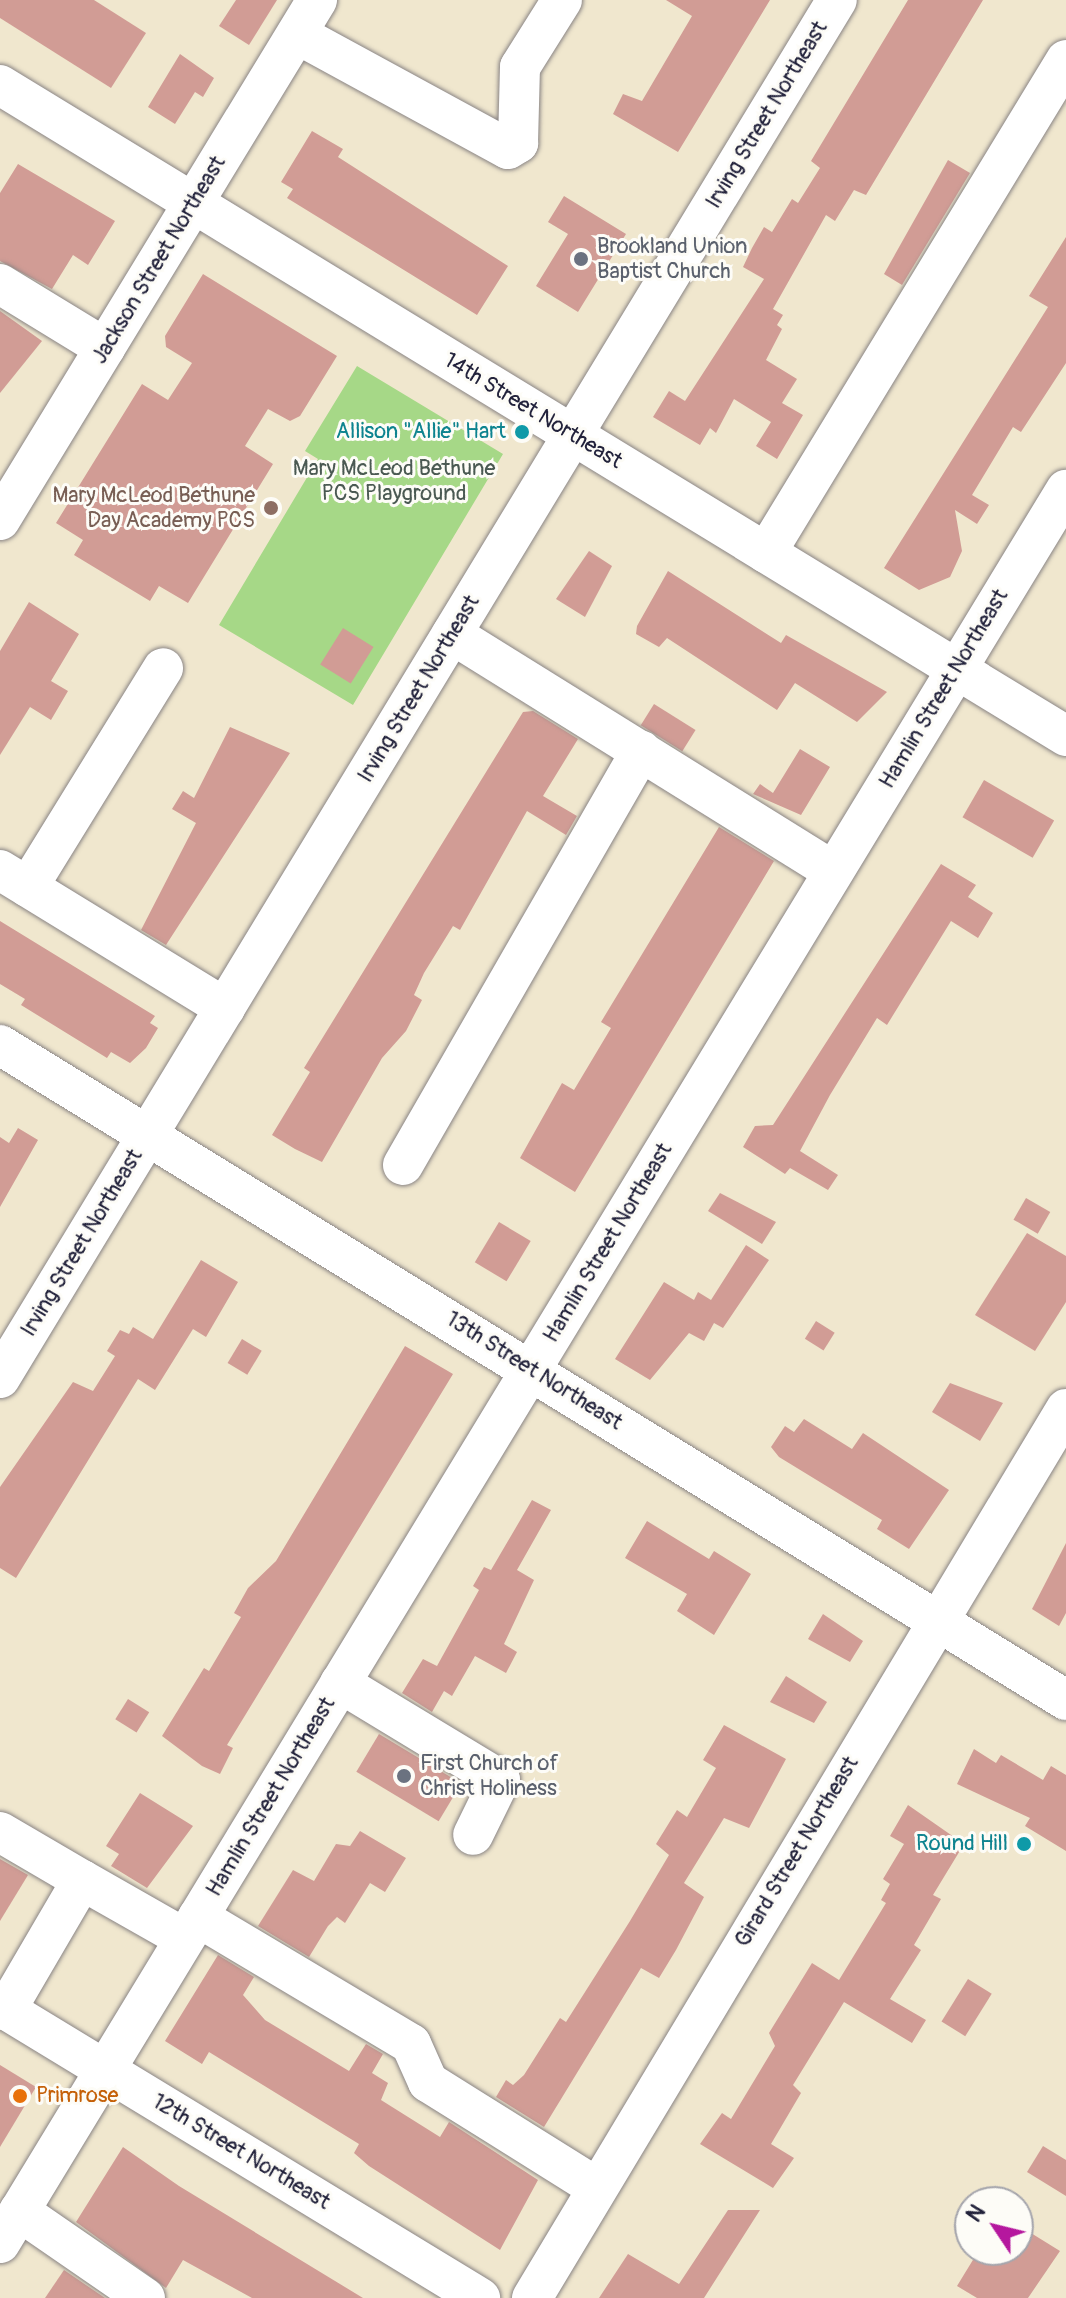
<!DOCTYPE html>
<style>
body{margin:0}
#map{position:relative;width:1066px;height:2298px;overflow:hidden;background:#f0e7ce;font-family:Pangolin,sans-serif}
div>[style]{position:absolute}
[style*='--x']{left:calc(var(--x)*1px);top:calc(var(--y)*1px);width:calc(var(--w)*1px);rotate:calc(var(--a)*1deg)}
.green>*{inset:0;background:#a6d887}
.building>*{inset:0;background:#d19c95;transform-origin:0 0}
.roads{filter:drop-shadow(0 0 2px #898484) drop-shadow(0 0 2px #898484)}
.minor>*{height:40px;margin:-20px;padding:0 20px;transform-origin:20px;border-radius:20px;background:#fff}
.dots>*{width:22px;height:22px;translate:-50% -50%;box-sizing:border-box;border:4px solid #fdfcf7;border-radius:50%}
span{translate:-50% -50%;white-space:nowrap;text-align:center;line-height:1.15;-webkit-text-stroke:6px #fdfcf7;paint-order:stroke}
.street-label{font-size:22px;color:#22223b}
.worship-label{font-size:22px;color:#5b616d}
.left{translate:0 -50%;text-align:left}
.culture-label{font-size:22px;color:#0d838f}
.right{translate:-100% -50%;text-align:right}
.park-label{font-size:22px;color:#4a5952}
.education-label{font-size:22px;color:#785e54}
.food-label{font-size:22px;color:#c56008}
.north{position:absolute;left:954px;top:2186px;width:80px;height:80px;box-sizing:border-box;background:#fdfcf7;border:2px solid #a5a5ac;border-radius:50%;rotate:305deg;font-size:22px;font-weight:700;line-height:32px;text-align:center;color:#22223b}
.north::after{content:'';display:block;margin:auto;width:28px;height:36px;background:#b5179e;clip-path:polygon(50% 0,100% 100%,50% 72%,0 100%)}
</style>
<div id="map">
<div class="green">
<i style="clip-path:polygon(357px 366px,503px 454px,353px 705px,219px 625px,318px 459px,305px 451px)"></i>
</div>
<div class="building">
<i style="clip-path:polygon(0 0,94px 0,146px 33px,111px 88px,0 18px)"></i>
<i style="clip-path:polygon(236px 0,277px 0,249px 45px,219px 26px)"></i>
<i style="clip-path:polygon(666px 0,770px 0,678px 152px,613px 114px,623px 94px,642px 101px,692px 16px)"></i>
<i style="clip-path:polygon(908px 0,983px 0,866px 195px,854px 190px,835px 221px,826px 215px,773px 309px,783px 315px,777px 325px,782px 329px,766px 360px,797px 379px,782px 403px,803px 415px,777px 459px,756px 446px,771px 422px,734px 399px,716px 433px,710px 428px,700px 445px,653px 417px,669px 391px,685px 401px,764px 279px,743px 267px,752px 248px,764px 227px,772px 232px,792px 199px,798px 203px,820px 168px,811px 161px)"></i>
<i style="clip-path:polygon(180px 54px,214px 78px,203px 97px,195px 92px,175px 124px,148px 107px)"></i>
<i style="clip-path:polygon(312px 131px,343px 149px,338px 157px,508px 266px,477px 315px,287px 198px,293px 189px,281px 182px)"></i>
<i style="clip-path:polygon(948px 160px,970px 173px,902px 285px,884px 274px)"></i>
<i style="clip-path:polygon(18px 164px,115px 221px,88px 265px,73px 255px,52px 289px,0 261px,0 193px)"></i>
<i style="clip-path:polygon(564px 196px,626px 234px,578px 312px,536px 286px,568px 234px,548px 222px)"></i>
<i style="clip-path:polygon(1066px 237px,1066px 363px,1021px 432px,1013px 427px,972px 495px,989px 505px,977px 524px,955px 510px,962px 551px,950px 577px,919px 590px,884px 568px,1048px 307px,1029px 296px)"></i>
<i style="clip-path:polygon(203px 274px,337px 356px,300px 416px,290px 421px,268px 409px,245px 446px,273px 464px,188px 603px,159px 586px,150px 601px,74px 555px,83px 540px,56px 523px,142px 384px,168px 400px,192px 363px,166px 347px,165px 336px)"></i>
<i style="clip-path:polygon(0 311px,42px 341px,0 393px)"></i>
<i style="clip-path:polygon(589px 551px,612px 566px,585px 617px,556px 599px)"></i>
<i style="clip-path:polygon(668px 571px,781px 643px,786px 635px,887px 692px,857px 722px,795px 683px,777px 710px,667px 638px,659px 647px,636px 634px,637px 626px)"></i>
<i style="clip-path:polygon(29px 602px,79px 634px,51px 681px,68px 691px,51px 720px,30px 707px,0 755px,0 651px)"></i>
<i style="left:343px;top:628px;width:36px;height:43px;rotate:32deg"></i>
<i style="left:654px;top:704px;width:49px;height:25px;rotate:32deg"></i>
<i style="clip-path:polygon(533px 711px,578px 739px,543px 796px,577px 816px,566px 835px,527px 811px,460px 930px,453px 926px,424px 973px,414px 995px,422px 1000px,406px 1031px,382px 1058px,322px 1162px,295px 1149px,272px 1135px,310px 1072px,304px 1068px,523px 712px)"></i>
<i style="clip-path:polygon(230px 727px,290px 753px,166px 945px,141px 930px,196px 823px,172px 809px,183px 791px,194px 798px)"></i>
<i style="clip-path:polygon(800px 749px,830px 767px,801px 815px,753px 794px,760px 784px,773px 793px)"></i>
<i style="left:984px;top:780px;width:81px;height:43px;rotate:30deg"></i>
<i style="clip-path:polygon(719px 827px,774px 861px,575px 1192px,520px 1158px,562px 1083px,574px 1090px,611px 1028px,601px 1022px)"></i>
<i style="clip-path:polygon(941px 864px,976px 885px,968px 897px,993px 913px,978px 938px,951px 921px,887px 1025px,877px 1018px,830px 1095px,800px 1151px,838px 1175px,828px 1190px,790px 1168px,785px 1174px,743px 1147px,755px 1126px,773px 1125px)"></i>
<i style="clip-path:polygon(0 921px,155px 1016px,150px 1023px,158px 1028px,146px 1048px,130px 1063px,111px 1052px,107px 1058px,21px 1005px,25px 999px,0 984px)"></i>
<i style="clip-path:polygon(18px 1128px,38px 1140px,0 1207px,0 1137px,9px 1143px)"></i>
<i style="clip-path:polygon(720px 1193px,776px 1222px,762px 1244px,708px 1211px)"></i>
<i style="left:1026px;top:1198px;width:28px;height:25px;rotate:30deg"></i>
<i style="left:499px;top:1222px;width:37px;height:47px;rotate:31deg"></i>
<i style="clip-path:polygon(1027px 1233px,1066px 1256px,1066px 1302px,1035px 1351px,975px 1315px)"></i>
<i style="clip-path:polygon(746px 1245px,769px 1260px,723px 1328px,714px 1323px,704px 1341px,689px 1333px,650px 1380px,615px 1359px,664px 1282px,694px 1300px,698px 1292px,711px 1300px)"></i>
<i style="clip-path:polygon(201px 1260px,238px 1282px,206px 1337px,193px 1329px,155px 1390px,138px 1379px,16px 1578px,0 1568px,0 1487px,73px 1382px,93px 1391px,115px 1356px,107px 1351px,120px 1330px,129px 1334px,133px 1327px,153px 1339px)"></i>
<i style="left:816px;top:1321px;width:22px;height:21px;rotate:32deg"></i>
<i style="left:242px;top:1339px;width:23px;height:28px;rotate:31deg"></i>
<i style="clip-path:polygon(405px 1346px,453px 1374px,227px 1745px,233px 1748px,220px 1774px,202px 1766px,162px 1736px,204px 1668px,209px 1671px,241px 1617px,234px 1613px,248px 1588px,276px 1561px)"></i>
<i style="clip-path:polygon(950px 1383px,1003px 1403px,980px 1441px,932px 1412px)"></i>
<i style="clip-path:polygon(804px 1419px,852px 1449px,863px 1433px,949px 1490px,909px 1549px,877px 1529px,882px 1520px,779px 1457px,771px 1447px,785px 1426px,794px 1432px)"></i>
<i style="clip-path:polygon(532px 1500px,551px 1510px,517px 1570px,534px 1580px,504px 1644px,517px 1652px,506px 1673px,475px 1656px,452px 1696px,444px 1691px,432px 1712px,402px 1693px,423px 1659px,437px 1666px,479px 1590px,473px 1586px,484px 1567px,491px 1570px)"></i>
<i style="clip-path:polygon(647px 1521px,709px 1559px,714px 1551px,751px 1574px,714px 1635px,677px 1611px,687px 1594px,625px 1558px)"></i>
<i style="clip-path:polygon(1066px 1543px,1066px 1613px,1059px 1626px,1032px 1609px)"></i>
<i style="clip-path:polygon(823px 1614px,863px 1641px,850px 1662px,808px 1639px)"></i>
<i style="clip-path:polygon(786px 1676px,827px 1702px,814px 1723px,770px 1702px)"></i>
<i style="left:128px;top:1699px;width:25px;height:24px;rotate:32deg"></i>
<i style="clip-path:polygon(724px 1725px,786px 1759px,749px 1828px,724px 1818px,684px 1883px,704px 1897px,676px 1950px,659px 1978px,641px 1968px,544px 2127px,496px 2097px,506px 2080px,513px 2085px,524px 2075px,560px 2018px,566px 2022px,630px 1921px,669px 1855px,656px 1844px,677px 1810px,687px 1817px,716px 1768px,703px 1760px)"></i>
<i style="left:379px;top:1734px;width:96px;height:44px;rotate:31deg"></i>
<i style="clip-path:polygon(974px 1749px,996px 1763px,1001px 1755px,1043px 1780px,1051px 1766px,1066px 1775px,1066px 1851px,1025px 1826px,1030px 1818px,957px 1784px)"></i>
<i style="clip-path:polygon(140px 1793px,193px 1826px,147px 1888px,111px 1866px,119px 1854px,106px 1846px)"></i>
<i style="clip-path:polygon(908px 1805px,964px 1844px,933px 1895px,941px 1899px,914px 1945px,921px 1950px,890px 1999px,926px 2020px,912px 2043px,844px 2002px,793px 2085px,801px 2093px,771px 2144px,794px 2158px,773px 2188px,700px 2144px,722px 2113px,731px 2119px,775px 2046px,769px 2033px,812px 1963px,839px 1980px,886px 1903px,881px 1900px,890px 1884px,883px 1879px,904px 1844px,890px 1836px)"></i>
<i style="clip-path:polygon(360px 1831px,406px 1858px,385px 1892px,370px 1883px,345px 1923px,337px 1917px,328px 1926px,309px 1957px,258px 1926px,293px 1870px,314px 1881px,336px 1844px,350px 1846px)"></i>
<i style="clip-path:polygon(0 1859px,28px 1875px,0 1921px)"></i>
<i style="clip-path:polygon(218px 1955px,254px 1977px,243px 1995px,265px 2020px,349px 2071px,366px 2044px,383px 2054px,372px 2073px,388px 2083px,381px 2100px,440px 2137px,449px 2122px,538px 2180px,500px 2250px,369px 2166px,354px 2153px,359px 2144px,209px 2052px,202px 2064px,165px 2041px)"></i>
<i style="left:968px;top:1979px;width:28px;height:50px;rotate:32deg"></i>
<i style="clip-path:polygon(0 2065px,36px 2087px,0 2147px)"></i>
<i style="clip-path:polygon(1043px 2146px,1066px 2160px,1066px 2196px,1027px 2172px)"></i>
<i style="clip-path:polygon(123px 2147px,179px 2186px,363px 2298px,252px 2298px,183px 2260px,166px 2288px,76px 2222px)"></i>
<i style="clip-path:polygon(728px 2210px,760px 2210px,704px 2298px,599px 2298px,628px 2254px,679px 2284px)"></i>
<i style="clip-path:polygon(1018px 2225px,1060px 2251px,1028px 2298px,977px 2298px,957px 2286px,979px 2250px,1018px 2250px)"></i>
<i style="clip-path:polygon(64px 2270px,105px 2298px,45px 2298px)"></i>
</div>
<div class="roads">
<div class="minor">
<i style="--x:297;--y:34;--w:240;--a:28.6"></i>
<i style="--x:508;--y:149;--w:12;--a:-31"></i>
<i style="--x:518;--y:143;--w:76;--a:-88.5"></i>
<i style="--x:520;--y:67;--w:79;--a:-57.9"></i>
<i style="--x:0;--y:85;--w:1249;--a:31.41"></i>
<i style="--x:0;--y:284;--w:123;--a:31.4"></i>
<i style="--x:0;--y:520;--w:609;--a:-58.63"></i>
<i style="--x:766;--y:553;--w:577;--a:-58.68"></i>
<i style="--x:452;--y:634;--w:449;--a:31.9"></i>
<i style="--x:0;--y:870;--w:264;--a:31.5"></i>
<i style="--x:28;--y:887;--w:257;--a:-58.3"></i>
<i style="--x:0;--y:1045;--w:1251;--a:31.57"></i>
<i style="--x:403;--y:1165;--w:478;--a:-60.1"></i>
<i style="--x:0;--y:1378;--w:1612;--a:-58.73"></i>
<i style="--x:340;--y:1683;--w:187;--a:31.2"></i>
<i style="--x:500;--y:1780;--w:61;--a:116.1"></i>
<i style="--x:0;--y:1832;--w:95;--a:30.3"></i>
<i style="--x:82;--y:1880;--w:151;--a:120.3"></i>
<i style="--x:82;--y:1880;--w:117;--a:29.6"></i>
<i style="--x:198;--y:1917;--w:248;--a:30.8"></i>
<i style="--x:411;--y:2044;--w:42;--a:65.9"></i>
<i style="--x:428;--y:2082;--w:198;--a:32"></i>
<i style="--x:0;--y:2006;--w:562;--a:31.31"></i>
<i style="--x:19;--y:2211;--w:153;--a:34.6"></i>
<i style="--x:0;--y:2243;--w:2052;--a:-58.7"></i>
<i style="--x:532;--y:2298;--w:1037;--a:-59.01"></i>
</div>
</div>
<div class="dots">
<i style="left:581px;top:259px;background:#6b7280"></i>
<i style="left:522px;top:432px;background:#0f9aa8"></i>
<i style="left:271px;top:508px;background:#8d6e63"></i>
<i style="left:404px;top:1776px;background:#6b7280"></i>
<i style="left:1024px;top:1844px;background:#0f9aa8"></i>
<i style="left:20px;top:2096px;background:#e8710a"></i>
</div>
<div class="street-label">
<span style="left:767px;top:115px;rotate:-59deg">Irving Street Northeast</span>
<span style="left:159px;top:260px;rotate:-59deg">Jackson Street Northeast</span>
<span style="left:533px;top:411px;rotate:31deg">14th Street Northeast</span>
<span style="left:419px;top:689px;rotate:-59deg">Irving Street Northeast</span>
<span style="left:944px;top:689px;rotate:-59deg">Hamlin Street Northeast</span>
<span style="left:82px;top:1243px;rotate:-59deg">Irving Street Northeast</span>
<span style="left:608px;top:1243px;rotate:-59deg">Hamlin Street Northeast</span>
<span style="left:534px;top:1371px;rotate:32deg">13th Street Northeast</span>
<span style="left:271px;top:1797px;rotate:-59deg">Hamlin Street Northeast</span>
<span style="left:797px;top:1852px;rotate:-59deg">Girard Street Northeast</span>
<span style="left:241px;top:2152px;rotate:31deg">12th Street Northeast</span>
</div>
<div class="worship-label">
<span class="left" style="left:597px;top:259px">Brookland Union<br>Baptist Church</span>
<span class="left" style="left:420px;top:1776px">First Church of<br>Christ Holiness</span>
</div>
<div class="culture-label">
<span class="right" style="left:506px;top:432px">Allison "Allie" Hart</span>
<span class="right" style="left:1008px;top:1844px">Round Hill</span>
</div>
<div class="park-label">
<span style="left:394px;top:481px">Mary McLeod Bethune<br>PCS Playground</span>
</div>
<div class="education-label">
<span class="right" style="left:255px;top:508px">Mary McLeod Bethune<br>Day Academy PCS</span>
</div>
<div class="food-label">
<span class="left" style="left:36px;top:2096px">Primrose</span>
</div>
<div class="north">N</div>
</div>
